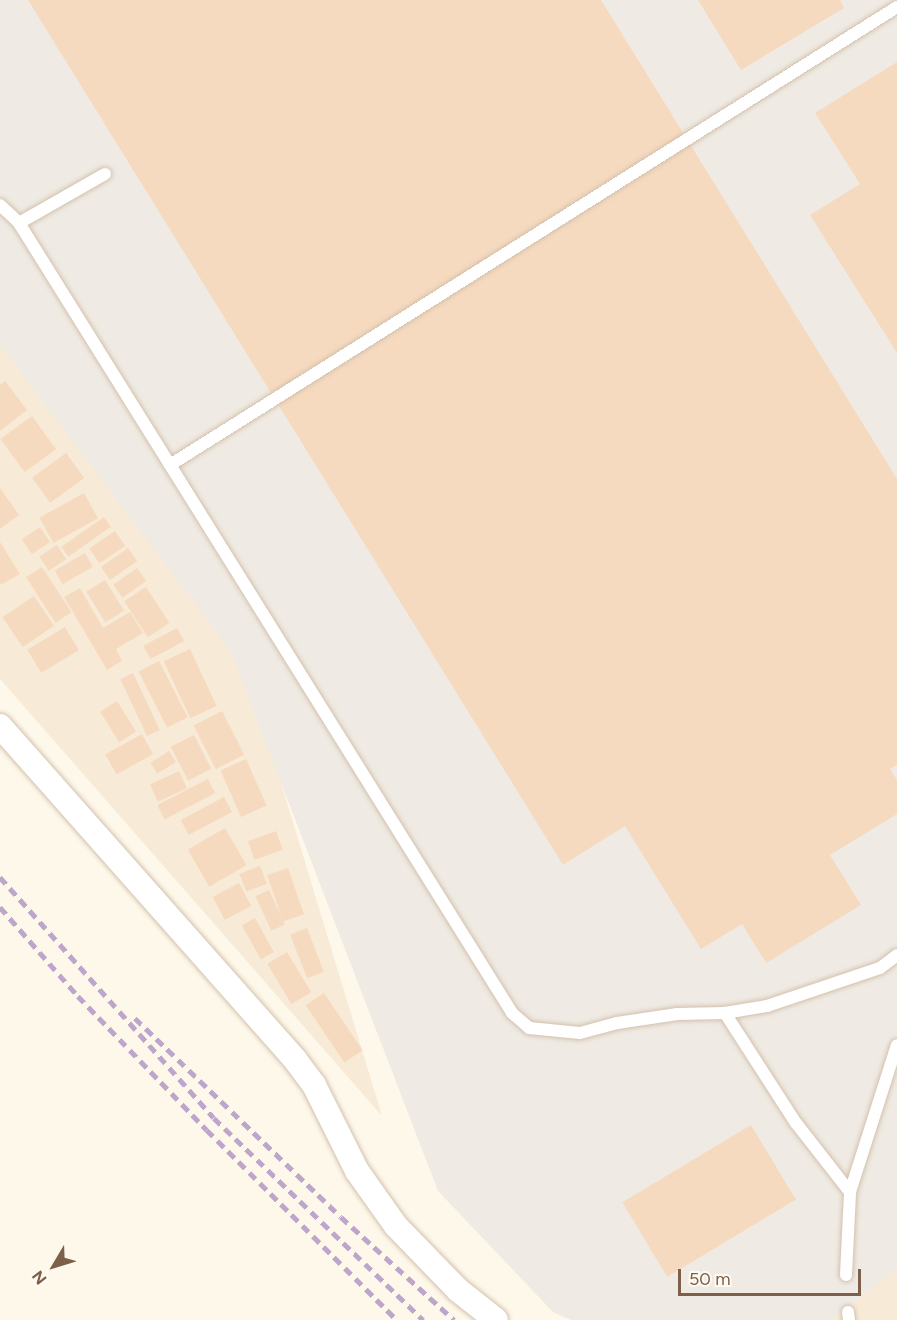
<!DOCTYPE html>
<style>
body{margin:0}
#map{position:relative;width:897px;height:1320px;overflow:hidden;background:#fef8ea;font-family:Figtree,sans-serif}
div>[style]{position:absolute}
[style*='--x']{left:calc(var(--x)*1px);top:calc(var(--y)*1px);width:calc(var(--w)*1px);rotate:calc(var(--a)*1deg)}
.residential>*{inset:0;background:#f7ebd7}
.industrial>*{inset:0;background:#efeae3}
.building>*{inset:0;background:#f6dabf;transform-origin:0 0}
.roads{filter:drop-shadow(0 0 2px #d3c1ad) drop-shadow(0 0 2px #d3c1ad)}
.service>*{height:12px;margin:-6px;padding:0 6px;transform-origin:6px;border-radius:6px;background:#fff}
.minor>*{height:24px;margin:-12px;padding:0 12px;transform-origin:12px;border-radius:12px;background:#fff}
.rail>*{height:4.5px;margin-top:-2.25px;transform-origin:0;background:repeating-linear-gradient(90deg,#bda5cb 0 9px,transparent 0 15px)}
span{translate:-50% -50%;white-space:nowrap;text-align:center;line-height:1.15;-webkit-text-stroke:5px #fffbf2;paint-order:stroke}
.north{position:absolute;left:24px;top:1236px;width:60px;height:60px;-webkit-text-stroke:4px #fffbf2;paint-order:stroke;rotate:232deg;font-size:16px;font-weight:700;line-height:24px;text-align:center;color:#7d6049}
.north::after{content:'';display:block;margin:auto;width:21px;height:27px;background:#7d6049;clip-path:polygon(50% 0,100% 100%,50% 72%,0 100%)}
.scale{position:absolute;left:678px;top:1269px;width:183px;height:27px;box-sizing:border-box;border:3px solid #7d6049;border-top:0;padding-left:8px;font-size:18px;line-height:21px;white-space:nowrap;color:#7d6049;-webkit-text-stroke:4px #fffbf2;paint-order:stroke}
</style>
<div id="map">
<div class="residential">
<i style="clip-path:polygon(0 321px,197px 580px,262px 720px,382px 1116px,0 679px)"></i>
<i style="clip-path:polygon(897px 1245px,897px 1320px,821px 1320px)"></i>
</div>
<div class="industrial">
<i style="clip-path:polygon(0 0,897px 0,897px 1269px,831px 1320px,571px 1320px,553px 1312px,438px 1191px,230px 650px,0 345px)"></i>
</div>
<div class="building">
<i style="clip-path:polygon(28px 0,601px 0,897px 479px,897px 765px,890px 769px,897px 780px,897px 814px,830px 855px,861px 905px,766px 963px,742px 924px,701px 949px,625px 826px,563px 865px)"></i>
<i style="clip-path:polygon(698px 0,840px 0,844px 8px,741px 70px)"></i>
<i style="clip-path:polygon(897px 62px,897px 353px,810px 215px,860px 184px,815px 113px)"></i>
<i style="clip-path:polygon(5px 381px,27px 410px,0 431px,0 385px)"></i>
<i style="left:32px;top:416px;width:41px;height:39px;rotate:54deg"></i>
<i style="left:66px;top:453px;width:31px;height:42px;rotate:54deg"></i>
<i style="clip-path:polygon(0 488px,19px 515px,0 529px)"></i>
<i style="left:84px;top:493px;width:29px;height:51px;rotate:61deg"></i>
<i style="left:104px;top:517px;width:12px;height:52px;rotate:55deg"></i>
<i style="left:40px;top:527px;width:18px;height:22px;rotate:56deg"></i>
<i style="left:115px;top:531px;width:18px;height:31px;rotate:56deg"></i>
<i style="clip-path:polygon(0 542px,20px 574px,1px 585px,0 583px)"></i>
<i style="left:57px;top:545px;width:17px;height:21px;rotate:57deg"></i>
<i style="left:128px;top:548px;width:16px;height:33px;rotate:55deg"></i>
<i style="left:85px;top:553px;width:16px;height:35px;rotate:60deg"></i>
<i style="left:42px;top:567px;width:54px;height:19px;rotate:57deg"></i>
<i style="left:137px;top:568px;width:16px;height:29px;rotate:55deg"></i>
<i style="left:105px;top:580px;width:36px;height:22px;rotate:58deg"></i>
<i style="left:146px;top:587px;width:43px;height:26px;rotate:57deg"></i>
<i style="clip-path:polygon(80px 588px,103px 628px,130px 612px,143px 633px,116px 649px,122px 661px,107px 670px,64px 597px)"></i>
<i style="left:34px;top:596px;width:36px;height:38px;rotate:56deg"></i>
<i style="left:65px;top:627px;width:27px;height:44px;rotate:59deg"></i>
<i style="left:177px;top:628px;width:15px;height:38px;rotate:62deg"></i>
<i style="left:190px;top:649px;width:63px;height:29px;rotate:65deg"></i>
<i style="left:159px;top:661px;width:63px;height:23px;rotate:63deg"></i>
<i style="left:133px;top:673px;width:63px;height:14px;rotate:65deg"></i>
<i style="left:117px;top:701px;width:36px;height:20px;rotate:58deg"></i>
<i style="left:222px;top:711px;width:49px;height:32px;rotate:63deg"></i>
<i style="left:142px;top:734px;width:23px;height:42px;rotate:61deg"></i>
<i style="left:194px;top:735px;width:38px;height:26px;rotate:63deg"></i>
<i style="left:169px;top:751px;width:13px;height:22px;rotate:58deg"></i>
<i style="left:246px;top:759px;width:51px;height:28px;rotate:66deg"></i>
<i style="left:179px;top:771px;width:19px;height:32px;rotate:65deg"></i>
<i style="left:208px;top:779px;width:16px;height:57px;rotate:63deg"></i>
<i style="left:224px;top:797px;width:17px;height:49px;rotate:62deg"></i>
<i style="left:225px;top:828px;width:43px;height:43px;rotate:60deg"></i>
<i style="left:276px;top:831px;width:20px;height:30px;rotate:70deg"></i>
<i style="left:260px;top:866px;width:19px;height:22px;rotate:69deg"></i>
<i style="left:288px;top:868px;width:49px;height:22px;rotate:71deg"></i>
<i style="left:239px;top:883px;width:26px;height:30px;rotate:62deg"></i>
<i style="left:269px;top:890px;width:38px;height:15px;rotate:65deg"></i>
<i style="left:255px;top:918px;width:39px;height:15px;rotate:61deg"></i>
<i style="left:307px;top:928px;width:47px;height:18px;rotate:69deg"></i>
<i style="left:287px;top:952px;width:47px;height:23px;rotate:59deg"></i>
<i style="left:324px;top:993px;width:69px;height:22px;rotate:56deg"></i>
<i style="left:751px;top:1125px;width:87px;height:150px;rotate:59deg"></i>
</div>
<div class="roads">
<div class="service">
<i style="--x:0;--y:205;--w:26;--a:43"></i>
<i style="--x:19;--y:223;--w:931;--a:58.03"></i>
<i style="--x:512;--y:1013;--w:23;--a:41"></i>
<i style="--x:529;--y:1028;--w:51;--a:5.6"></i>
<i style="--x:580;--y:1033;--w:38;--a:-15"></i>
<i style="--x:617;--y:1023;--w:61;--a:-8.5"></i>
<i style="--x:677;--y:1014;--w:48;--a:-1.2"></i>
<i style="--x:725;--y:1013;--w:43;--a:-9.5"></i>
<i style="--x:767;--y:1006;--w:119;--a:-18.6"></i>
<i style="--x:880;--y:968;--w:21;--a:-37"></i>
<i style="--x:19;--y:223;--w:99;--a:-29.7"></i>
<i style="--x:170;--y:465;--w:859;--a:-32.21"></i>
<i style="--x:725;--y:1013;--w:131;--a:57.2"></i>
<i style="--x:796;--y:1123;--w:88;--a:52"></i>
<i style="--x:846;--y:1275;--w:83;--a:-87.2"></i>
<i style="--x:850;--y:1192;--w:154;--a:-72.3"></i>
<i style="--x:848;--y:1312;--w:8;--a:83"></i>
</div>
<div class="minor">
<i style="--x:0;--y:726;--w:447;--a:48.5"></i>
<i style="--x:296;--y:1061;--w:30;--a:53"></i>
<i style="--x:314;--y:1085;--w:96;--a:63.4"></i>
<i style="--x:357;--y:1171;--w:67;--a:54.7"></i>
<i style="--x:396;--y:1226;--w:89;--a:45.9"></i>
<i style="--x:458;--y:1290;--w:48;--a:38.3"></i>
</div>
</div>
<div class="rail">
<i style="--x:0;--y:877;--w:322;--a:48.4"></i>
<i style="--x:214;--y:1118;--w:291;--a:44"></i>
<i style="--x:0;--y:907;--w:118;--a:48.8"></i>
<i style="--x:78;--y:996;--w:186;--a:46.1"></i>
<i style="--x:207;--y:1130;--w:269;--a:45"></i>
<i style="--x:135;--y:1018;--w:286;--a:44"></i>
<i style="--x:341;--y:1217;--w:153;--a:42.3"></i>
</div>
<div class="north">N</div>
<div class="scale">50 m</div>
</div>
